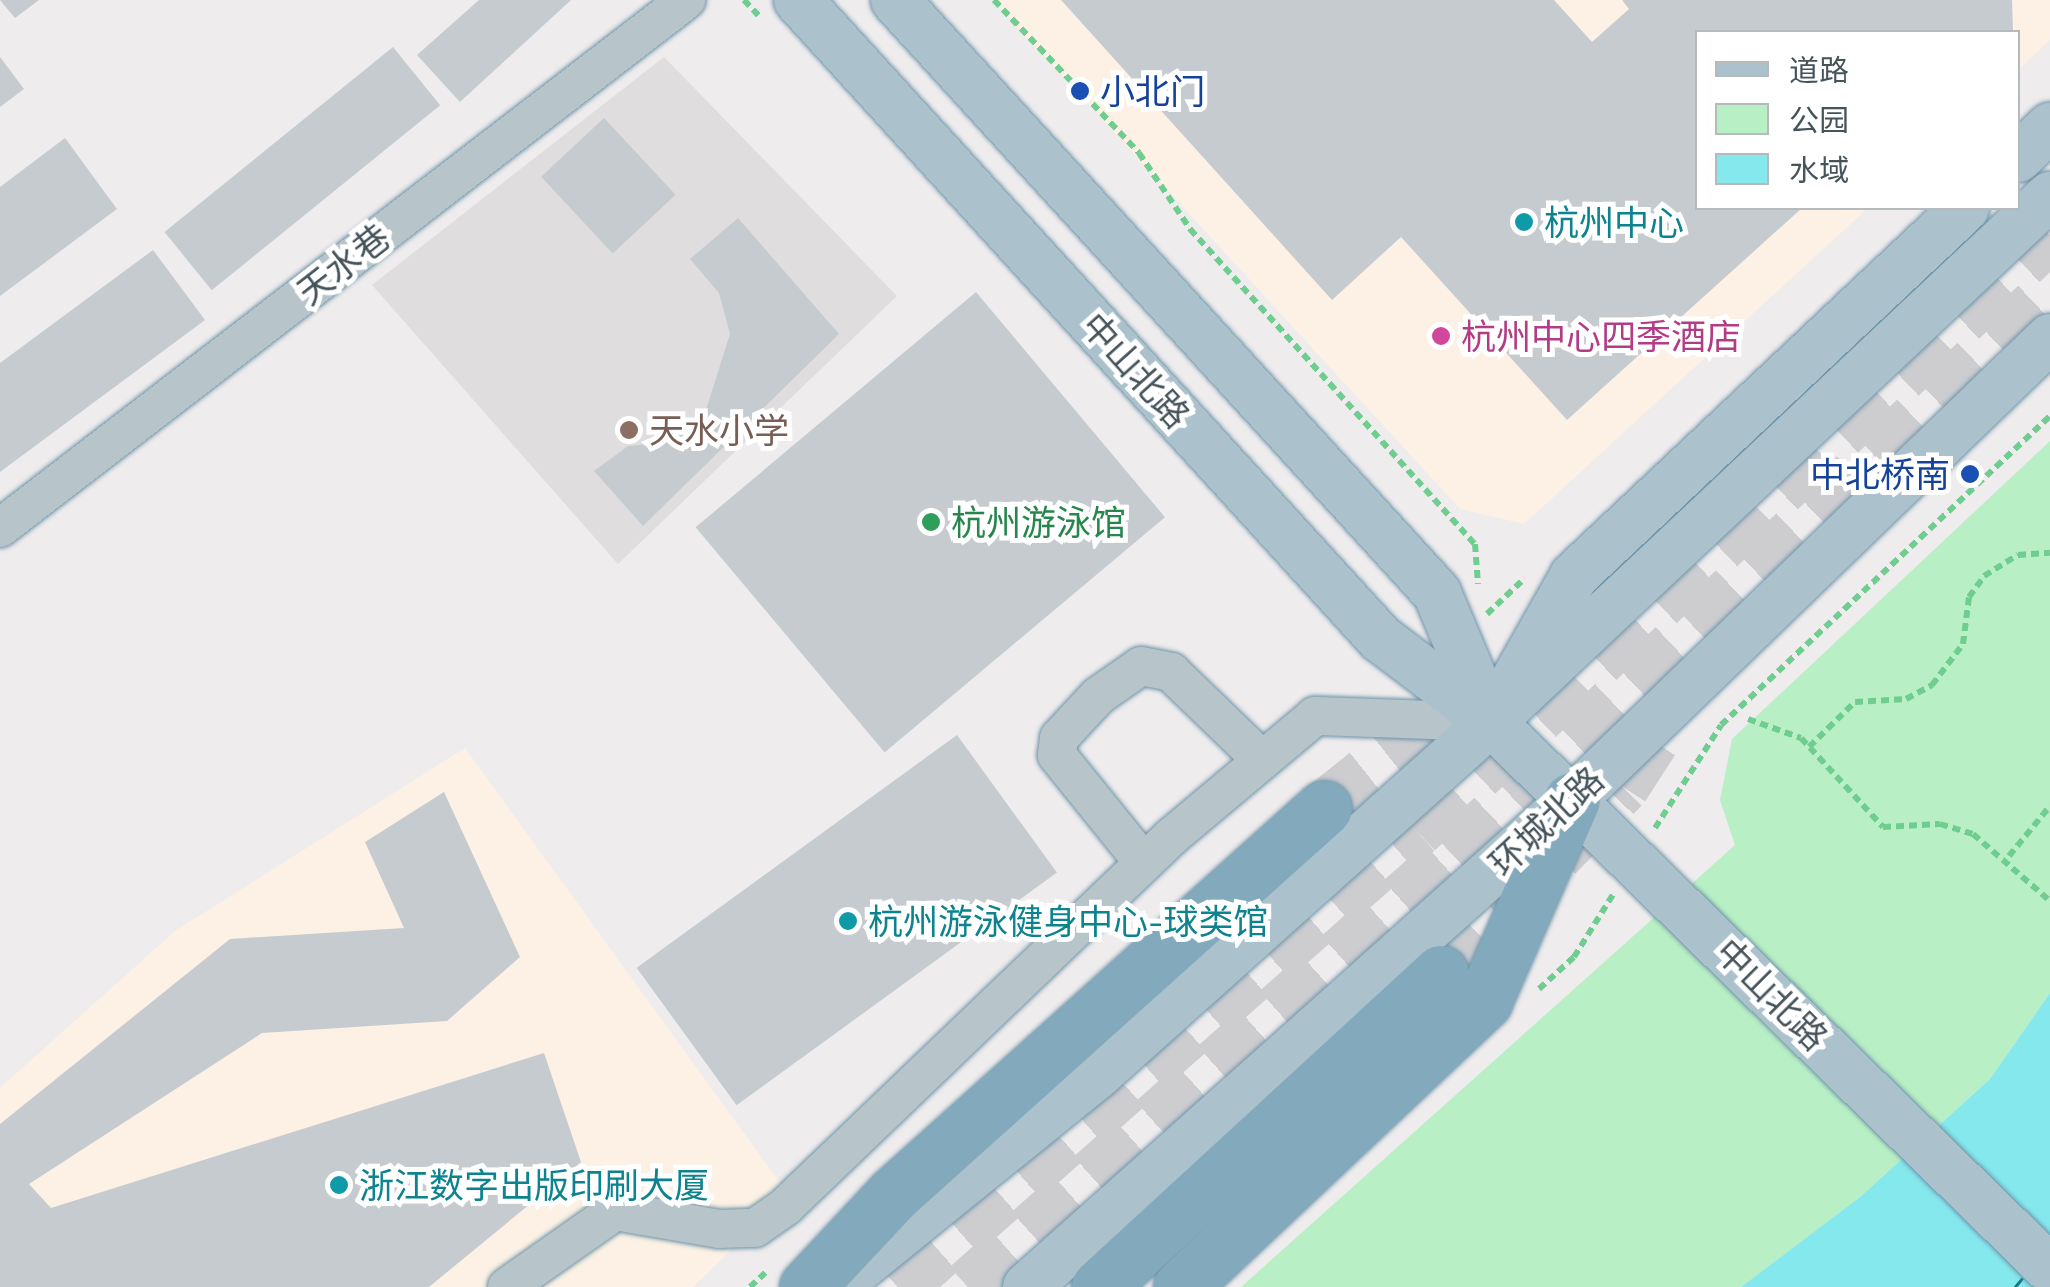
<!DOCTYPE html>
<meta charset="utf-8">
<style>
body{margin:0}
#map{position:relative;width:2050px;height:1287px;overflow:hidden;background:#efeced;font-family:"Titillium Web","Noto Sans SC",sans-serif}
div>[style]{position:absolute}
[style*='--x']{left:calc(var(--x)*1px);top:calc(var(--y)*1px);width:calc(var(--w)*1px);rotate:calc(var(--a)*1deg)}
.commercial>*{inset:0;background:#fcf1e4}
.education>*{inset:0;background:#e0dddf}
.green>*{inset:0;background:#b9efc5}
.water>*{inset:0;background:#85e8ed}
.ferry>*{height:2.5px;margin-top:-1.25px;transform-origin:0;background:repeating-linear-gradient(90deg,#0c7d82 0 12px,transparent 0 22px)}
.building>*{inset:0;background:#c6cbd0;transform-origin:0 0}
.highway-tunnel>*{height:55px;margin-top:-27.5px;transform-origin:0;background:repeating-linear-gradient(90deg,#cdcdd0 0 55px,transparent 0 83px)}
.path>*{height:6px;margin-top:-3px;transform-origin:0;background:repeating-linear-gradient(90deg,#70cd90 0 8px,transparent 0 13px)}
.roads{filter:drop-shadow(0 0 2px #6e94a9) drop-shadow(0 0 2px #6e94a9)}
.minor>*{height:38px;margin:-19px;padding:0 19px;transform-origin:19px;border-radius:19px;background:#b7c4ca}
.major>*{height:48px;margin:-24px;padding:0 24px;transform-origin:24px;border-radius:24px;background:#abc1cc}
.highway>*{height:55px;margin:-27.5px;padding:0 27.5px;transform-origin:27.5px;border-radius:27.5px;background:#83a9bd}
.dots>*{width:28px;height:28px;translate:-50% -50%;box-sizing:border-box;border:5px solid #fff;border-radius:50%}
span{translate:-50% -50%;white-space:nowrap;text-align:center;line-height:1.15;-webkit-text-stroke:10px #fff;paint-order:stroke}
.transit-label{font-size:35px;color:#164399}
.left{translate:0 -50%;text-align:left}
.right{translate:-100% -50%;text-align:right}
.culture-label{font-size:35px;color:#0d838f}
.street-label{font-size:35px;color:#45535a}
.hotel-label{font-size:35px;color:#b23c85}
.education-label{font-size:35px;color:#785e54}
.leisure-label{font-size:35px;color:#27864d}
.legend{position:absolute;left:1695px;top:30px;width:325px;height:180px;box-sizing:border-box;background:#fff;border:2px solid #b5babd;margin:0;padding:12px 18px;list-style:none;font-size:30px;color:#45535a}
.legend li{display:flex;align-items:center;gap:20px;height:50px}
.legend b{width:50px;border:2px solid #b5babd}
</style>
<div id="map">
<div class="commercial">
<i style="clip-path:polygon(993px 0,2050px 0,2050px 40px,2018px 70px,2018px 32px,1698px 32px,1698px 208px,1868px 208px,1524px 524px,1460px 509px)"></i>
<i style="clip-path:polygon(465px 748px,788px 1194px,693px 1287px,0 1287px,0 1088px,175px 931px)"></i>
</div>
<div class="education">
<i style="clip-path:polygon(664px 57px,897px 296px,618px 564px,372px 285px)"></i>
</div>
<div class="green">
<i style="clip-path:polygon(2050px 441px,2050px 993px,1990px 1079px,1860px 1197px,1741px 1287px,1241px 1287px,1735px 845px,1720px 800px,1732px 739px)"></i>
</div>
<div class="water">
<i style="clip-path:polygon(2050px 993px,2050px 1287px,1741px 1287px,1860px 1197px,1990px 1079px)"></i>
</div>
<div class="ferry">
<i style="--x:2015;--y:1287;--w:17;--a:-50"></i>
</div>
<div class="building">
<i style="clip-path:polygon(0 0,39px 0,15px 18px)"></i>
<i style="clip-path:polygon(479px 0,571px 0,460px 102px,417px 55px)"></i>
<i style="clip-path:polygon(1061px 0,1554px 0,1592px 42px,1629px 9px,1622px 0,2012px 0,2013px 32px,1698px 32px,1698px 208px,1802px 208px,1567px 420px,1401px 237px,1332px 300px)"></i>
<i style="left:393px;top:47px;width:75px;height:294px;rotate:51deg"></i>
<i style="clip-path:polygon(0 57px,24px 89px,0 107px)"></i>
<i style="left:604px;top:118px;width:105px;height:86px;rotate:47deg"></i>
<i style="clip-path:polygon(65px 138px,117px 209px,0 296px,0 187px)"></i>
<i style="clip-path:polygon(738px 218px,839px 334px,643px 526px,594px 471px,628px 446px,670px 442px,704px 416px,730px 334px,719px 293px,690px 259px)"></i>
<i style="clip-path:polygon(153px 250px,205px 320px,0 472px,0 363px)"></i>
<i style="left:976px;top:292px;width:294px;height:366px;rotate:50deg"></i>
<i style="left:957px;top:735px;width:170px;height:396px;rotate:54deg"></i>
<i style="clip-path:polygon(444px 792px,520px 957px,447px 1021px,262px 1033px,29px 1184px,51px 1208px,544px 1053px,581px 1162px,429px 1287px,0 1287px,0 1124px,230px 939px,404px 928px,365px 842px)"></i>
</div>
<div class="highway-tunnel">
<i style="--x:1324;--y:808;--w:184;--a:-38.6"></i>
<i style="--x:1440;--y:973;--w:261;--a:-45.8"></i>
<i style="--x:1622;--y:786;--w:81;--a:-57.1"></i>
<i style="--x:898;--y:1287;--w:691;--a:-41.42"></i>
<i style="--x:1416;--y:830;--w:870;--a:-43.23"></i>
<i style="--x:968;--y:1287;--w:649;--a:-41.69"></i>
<i style="--x:1453;--y:855;--w:820;--a:-43.27"></i>
</div>
<div class="path">
<i style="--x:744;--y:0;--w:23;--a:47"></i>
<i style="--x:994;--y:0;--w:211;--a:46.5"></i>
<i style="--x:1139;--y:153;--w:92;--a:56.1"></i>
<i style="--x:1190;--y:229;--w:425;--a:47.9"></i>
<i style="--x:1475;--y:544;--w:40;--a:85.7"></i>
<i style="--x:1487;--y:614;--w:52;--a:-43.5"></i>
<i style="--x:1748;--y:719;--w:56;--a:19.7"></i>
<i style="--x:1801;--y:738;--w:121;--a:47.3"></i>
<i style="--x:1883;--y:827;--w:57;--a:-3"></i>
<i style="--x:1940;--y:824;--w:34;--a:17"></i>
<i style="--x:1973;--y:834;--w:102;--a:41"></i>
<i style="--x:1809;--y:747;--w:64;--a:-44.4"></i>
<i style="--x:1855;--y:702;--w:51;--a:-3.4"></i>
<i style="--x:1906;--y:699;--w:30;--a:-28"></i>
<i style="--x:1932;--y:685;--w:51;--a:-52.9"></i>
<i style="--x:1963;--y:644;--w:47;--a:-82.7"></i>
<i style="--x:1969;--y:597;--w:26;--a:-54"></i>
<i style="--x:1984;--y:576;--w:40;--a:-32"></i>
<i style="--x:2018;--y:555;--w:32;--a:-4"></i>
<i style="--x:1655;--y:828;--w:122;--a:-57.3"></i>
<i style="--x:1721;--y:725;--w:451;--a:-43.2"></i>
<i style="--x:2009;--y:856;--w:65;--a:-50.6"></i>
<i style="--x:1539;--y:989;--w:47;--a:-42.4"></i>
<i style="--x:1574;--y:957;--w:75;--a:-58"></i>
<i style="--x:750;--y:1287;--w:21;--a:-43"></i>
</div>
<div class="roads">
<div class="minor">
<i style="--x:0;--y:528;--w:866;--a:-37.58"></i>
<i style="--x:1144;--y:863;--w:139;--a:-128.9"></i>
<i style="--x:1057;--y:755;--w:17;--a:-83"></i>
<i style="--x:1059;--y:738;--w:57;--a:-47.1"></i>
<i style="--x:1098;--y:696;--w:52;--a:-34.9"></i>
<i style="--x:1141;--y:666;--w:31;--a:11"></i>
<i style="--x:1171;--y:672;--w:127;--a:44"></i>
<i style="--x:507;--y:1287;--w:132;--a:-35.1"></i>
<i style="--x:615;--y:1211;--w:106;--a:9.8"></i>
<i style="--x:719;--y:1229;--w:36;--a:-2"></i>
<i style="--x:755;--y:1228;--w:38;--a:-35"></i>
<i style="--x:786;--y:1206;--w:533;--a:-43.78"></i>
<i style="--x:1171;--y:837;--w:188;--a:-40"></i>
<i style="--x:1315;--y:716;--w:176;--a:2"></i>
</div>
<div class="major">
<i style="--x:798;--y:0;--w:864;--a:47.63"></i>
<i style="--x:1380;--y:638;--w:139;--a:37.1"></i>
<i style="--x:1491;--y:722;--w:782;--a:44.38"></i>
<i style="--x:895;--y:0;--w:803;--a:47.57"></i>
<i style="--x:1437;--y:593;--w:137;--a:67.2"></i>
<i style="--x:2018;--y:158;--w:45;--a:-44.1"></i>
<i style="--x:1515;--y:680;--w:120;--a:-60.4"></i>
<i style="--x:1574;--y:576;--w:537;--a:-43.26"></i>
<i style="--x:835;--y:1287;--w:340;--a:-39"></i>
<i style="--x:1099;--y:1073;--w:526;--a:-41.84"></i>
<i style="--x:1491;--y:722;--w:768;--a:-43.26"></i>
<i style="--x:1027;--y:1287;--w:731;--a:-41.78"></i>
<i style="--x:1572;--y:800;--w:665;--a:-44.02"></i>
</div>
<div class="highway">
<i style="--x:807;--y:1287;--w:126;--a:-46.9"></i>
<i style="--x:893;--y:1195;--w:579;--a:-41.92"></i>
<i style="--x:1099;--y:1287;--w:464;--a:-42.6"></i>
<i style="--x:1181;--y:1287;--w:417;--a:-43.3"></i>
<i style="--x:1484;--y:1001;--w:219;--a:-66.4"></i>
</div>
</div>
<div class="dots">
<i style="left:1080px;top:91px;background:#1a4fb4"></i>
<i style="left:1524px;top:222px;background:#0f9aa8"></i>
<i style="left:1441px;top:336px;background:#d1479c"></i>
<i style="left:629px;top:430px;background:#8d6e63"></i>
<i style="left:1970px;top:474px;background:#1a4fb4"></i>
<i style="left:931px;top:522px;background:#2e9e5b"></i>
<i style="left:848px;top:921px;background:#0f9aa8"></i>
<i style="left:339px;top:1185px;background:#0f9aa8"></i>
</div>
<div class="transit-label">
<span class="left" style="left:1100px;top:91px">小北门</span>
<span class="right" style="left:1950px;top:474px">中北桥南</span>
</div>
<div class="culture-label">
<span class="left" style="left:1544px;top:222px">杭州中心</span>
<span class="left" style="left:868px;top:921px">杭州游泳健身中心-球类馆</span>
<span class="left" style="left:359px;top:1185px">浙江数字出版印刷大厦</span>
</div>
<div class="street-label">
<span style="left:343px;top:264px;rotate:-38deg">天水巷</span>
<span style="left:1136px;top:370px;rotate:48deg">中山北路</span>
<span style="left:1546px;top:821px;rotate:-43deg">环城北路</span>
<span style="left:1772px;top:994px;rotate:45deg">中山北路</span>
</div>
<div class="hotel-label">
<span class="left" style="left:1461px;top:336px">杭州中心四季酒店</span>
</div>
<div class="education-label">
<span class="left" style="left:649px;top:430px">天水小学</span>
</div>
<div class="leisure-label">
<span class="left" style="left:951px;top:522px">杭州游泳馆</span>
</div>
<ul class="legend">
<li><b style="height:12px;background:#abc1cc"></b>道路</li>
<li><b style="height:28px;background:#b9efc5"></b>公园</li>
<li><b style="height:28px;background:#85e8ed"></b>水域</li>
</ul>
</div>
